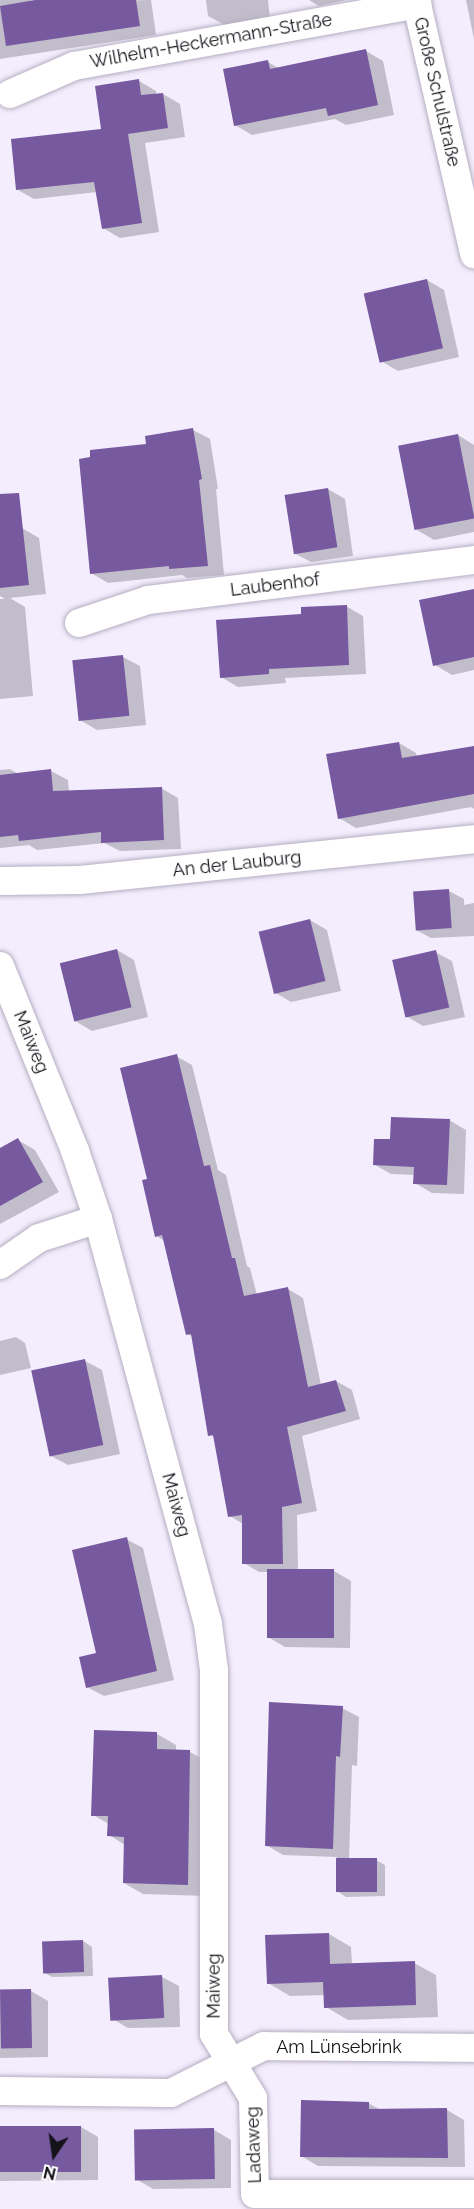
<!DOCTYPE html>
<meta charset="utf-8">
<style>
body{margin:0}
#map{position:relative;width:474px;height:2209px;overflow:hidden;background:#f3edfd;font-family:Raleway,sans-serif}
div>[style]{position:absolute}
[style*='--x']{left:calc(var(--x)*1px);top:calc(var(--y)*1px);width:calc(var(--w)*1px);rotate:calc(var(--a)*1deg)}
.shadow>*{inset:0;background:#0003}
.building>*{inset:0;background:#77599f;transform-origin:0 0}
.roads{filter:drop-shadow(0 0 2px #b5aec1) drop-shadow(0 0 2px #b5aec1)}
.street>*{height:28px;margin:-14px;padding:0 14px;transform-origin:14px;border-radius:14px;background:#fff}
span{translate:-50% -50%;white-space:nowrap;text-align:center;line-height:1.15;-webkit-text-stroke:4.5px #fff;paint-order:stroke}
.street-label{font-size:18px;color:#151219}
.north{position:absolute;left:24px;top:2125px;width:60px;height:60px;-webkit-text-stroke:4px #fff;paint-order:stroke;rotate:193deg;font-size:16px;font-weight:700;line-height:24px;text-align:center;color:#151219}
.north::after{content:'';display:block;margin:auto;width:21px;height:27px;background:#151219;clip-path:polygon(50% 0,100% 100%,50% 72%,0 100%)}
</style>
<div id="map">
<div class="shadow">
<i style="clip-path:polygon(0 0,31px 0,31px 2px,151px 0,156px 35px,0 59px)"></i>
<i style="clip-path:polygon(206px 0,268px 0,270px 19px,225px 25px,208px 16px)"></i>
<i style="clip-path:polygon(309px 0,347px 0,319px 6px)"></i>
<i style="clip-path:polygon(466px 0,474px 0,474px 39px)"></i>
<i style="clip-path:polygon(366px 51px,383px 61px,394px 115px,346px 125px,335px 119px,252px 135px,235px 125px,268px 62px,280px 69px)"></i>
<i style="clip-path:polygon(139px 81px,156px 91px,156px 95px,163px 94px,180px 104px,185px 137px,145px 143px,159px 232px,120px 238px,103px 228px,97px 192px,34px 199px,18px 190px,102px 131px)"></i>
<i style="clip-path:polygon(427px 280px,444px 290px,459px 357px,398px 371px,381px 361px)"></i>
<i style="clip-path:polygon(193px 430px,210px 439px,218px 489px,216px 489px,224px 575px,187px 578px,182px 575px,108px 583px,91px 573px,148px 445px)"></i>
<i style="clip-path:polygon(458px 435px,474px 445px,474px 532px,434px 540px,417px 530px)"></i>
<i style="clip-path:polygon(328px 489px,345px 499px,353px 556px,311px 562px,294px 553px)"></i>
<i style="clip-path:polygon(22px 528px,39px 538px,46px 594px,10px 598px,25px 607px,33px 696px,0 699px,0 599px,5px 599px,0 596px,0 531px)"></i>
<i style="clip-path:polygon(474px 590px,474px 670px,452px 675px,435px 665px)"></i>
<i style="clip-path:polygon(346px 606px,363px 616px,366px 674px,285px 678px,286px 683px,238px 687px,221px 677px,303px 615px)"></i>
<i style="clip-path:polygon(123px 657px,140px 666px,146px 725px,97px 730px,80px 720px)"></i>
<i style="clip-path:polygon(399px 743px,416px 753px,417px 757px,474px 748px,474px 809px,471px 807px,356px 828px,339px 818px)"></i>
<i style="clip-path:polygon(10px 769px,18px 774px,51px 771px,68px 780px,69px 792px,161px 788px,178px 798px,181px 849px,120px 851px,104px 843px,37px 850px,29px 845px,0 848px,0 770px)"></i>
<i style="clip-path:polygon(449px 891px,464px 899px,464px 905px,474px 903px,474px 936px,431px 938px,416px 930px)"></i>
<i style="clip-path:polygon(310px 920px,327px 930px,341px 991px,291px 1002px,274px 992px)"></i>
<i style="clip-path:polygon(117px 950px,134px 960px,148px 1017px,92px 1031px,75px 1021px)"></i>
<i style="clip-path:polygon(435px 952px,452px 961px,465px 1017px,423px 1026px,406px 1016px)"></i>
<i style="clip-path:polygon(176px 1056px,192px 1065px,218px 1170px,226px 1175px,247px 1266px,250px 1268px,257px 1295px,288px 1289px,303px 1298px,321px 1385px,336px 1381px,352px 1390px,360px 1419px,302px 1436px,317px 1511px,297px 1515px,298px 1571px,334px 1571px,351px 1581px,350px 1648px,285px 1647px,268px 1637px,269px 1572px,259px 1572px,244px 1563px,243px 1524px,230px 1516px,214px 1437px,210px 1435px,194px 1338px,188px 1334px,165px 1241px,156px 1236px,149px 1180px)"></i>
<i style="clip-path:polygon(449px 1120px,466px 1130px,464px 1194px,432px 1193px,415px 1183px,415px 1175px,391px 1174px,375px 1165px,392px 1141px)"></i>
<i style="clip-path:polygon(18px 1140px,35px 1150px,59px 1192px,0 1224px,0 1150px)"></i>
<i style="clip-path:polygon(16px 1337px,25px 1343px,31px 1368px,0 1375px,0 1341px)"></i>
<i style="clip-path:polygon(85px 1361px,102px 1370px,120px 1454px,68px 1465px,51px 1456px)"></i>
<i style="clip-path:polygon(126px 1539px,143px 1548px,174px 1680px,104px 1696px,87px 1687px,98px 1654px)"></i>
<i style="clip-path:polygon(342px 1708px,359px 1717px,357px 1766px,352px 1765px,349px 1860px,376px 1860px,385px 1865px,385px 1896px,346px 1897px,337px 1891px,337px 1857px,283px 1855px,266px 1845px)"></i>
<i style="clip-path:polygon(157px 1734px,176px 1745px,176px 1751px,190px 1752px,209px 1763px,207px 1896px,143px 1894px,124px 1883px,125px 1845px,109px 1835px,109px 1824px,93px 1815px)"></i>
<i style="clip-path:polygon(329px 1934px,351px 1947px,352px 1965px,414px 1963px,436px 1975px,438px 2017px,348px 2020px,326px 2007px,325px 1995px,290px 1996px,268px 1983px)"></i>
<i style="clip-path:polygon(83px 1941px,92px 1947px,93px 1976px,52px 1977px,43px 1972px)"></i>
<i style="clip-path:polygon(162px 1977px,179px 1986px,180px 2027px,128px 2028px,111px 2018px)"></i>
<i style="clip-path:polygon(0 1991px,31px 1991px,48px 2001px,48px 2057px,0 2058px)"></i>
<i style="clip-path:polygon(368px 2103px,381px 2110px,447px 2110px,464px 2120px,465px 2167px,318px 2166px,301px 2156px)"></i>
<i style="clip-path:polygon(81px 2127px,98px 2137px,98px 2180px,0 2181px,0 2128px)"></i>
<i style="clip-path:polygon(214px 2130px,231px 2140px,231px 2188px,153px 2189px,136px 2179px)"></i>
</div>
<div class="building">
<i style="clip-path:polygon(35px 0,136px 0,140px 26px,6px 46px,0 6px)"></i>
<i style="clip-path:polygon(366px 49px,378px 105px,328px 116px,326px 108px,234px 126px,223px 69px,268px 60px,270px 69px)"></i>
<i style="clip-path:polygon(139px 79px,141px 95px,163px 93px,168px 128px,128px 134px,142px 223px,102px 229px,94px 182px,16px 190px,11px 139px,101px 129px,95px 86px)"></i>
<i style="left:427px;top:279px;width:71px;height:65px;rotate:77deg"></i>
<i style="clip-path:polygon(193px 428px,202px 479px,199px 480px,208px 566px,169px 569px,169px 566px,90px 574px,79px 459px,90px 457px,90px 450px,146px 444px,145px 436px)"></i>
<i style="left:458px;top:434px;width:86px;height:61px;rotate:79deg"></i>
<i style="left:328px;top:488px;width:60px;height:44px;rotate:81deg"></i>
<i style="clip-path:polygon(19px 493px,29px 585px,0 588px,0 494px)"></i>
<i style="clip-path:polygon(474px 589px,474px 657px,433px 666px,419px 600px)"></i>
<i style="clip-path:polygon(347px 605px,349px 665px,269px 669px,269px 674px,220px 678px,216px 620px,301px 614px,301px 607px)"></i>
<i style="left:123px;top:655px;width:61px;height:51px;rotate:84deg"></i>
<i style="clip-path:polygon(399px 742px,402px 758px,474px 746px,474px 794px,338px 819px,326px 754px)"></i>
<i style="clip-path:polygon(51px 769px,53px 791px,162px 787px,164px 840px,101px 843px,101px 832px,19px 841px,18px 835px,0 837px,0 775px)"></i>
<i style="left:449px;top:889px;width:39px;height:36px;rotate:86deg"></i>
<i style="left:310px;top:919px;width:64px;height:53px;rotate:76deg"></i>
<i style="left:117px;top:949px;width:60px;height:59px;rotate:76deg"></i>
<i style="left:436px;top:950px;width:59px;height:45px;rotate:77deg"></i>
<i style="clip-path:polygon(177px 1054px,204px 1166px,210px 1165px,232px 1258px,235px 1258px,244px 1296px,288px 1287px,308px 1387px,336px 1380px,346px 1411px,287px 1427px,302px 1503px,282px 1507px,283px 1564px,242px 1564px,242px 1515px,228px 1517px,213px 1435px,208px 1436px,191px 1334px,186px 1335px,162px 1235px,155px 1237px,142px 1180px,147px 1179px,120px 1068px)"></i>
<i style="clip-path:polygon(391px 1117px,450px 1119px,447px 1185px,413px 1184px,414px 1167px,373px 1165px,374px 1139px,390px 1139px)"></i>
<i style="clip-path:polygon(18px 1138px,43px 1182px,0 1206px,0 1148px)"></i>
<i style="left:85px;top:1359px;width:88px;height:55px;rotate:78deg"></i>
<i style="clip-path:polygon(127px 1537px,157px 1671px,86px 1688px,79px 1657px,96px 1653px,72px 1550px)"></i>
<i style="left:267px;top:1569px;width:67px;height:69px"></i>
<i style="clip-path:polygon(269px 1702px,343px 1706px,340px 1757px,336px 1756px,333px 1849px,265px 1846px)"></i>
<i style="clip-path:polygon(94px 1730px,157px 1732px,157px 1749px,190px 1750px,188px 1885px,123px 1883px,124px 1837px,107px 1836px,108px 1816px,91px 1816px)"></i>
<i style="left:377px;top:1858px;width:34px;height:41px;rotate:90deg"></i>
<i style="clip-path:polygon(329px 1933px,330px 1964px,415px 1961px,416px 2005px,324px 2008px,323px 1982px,267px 1984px,265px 1935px)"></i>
<i style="left:83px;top:1940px;width:32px;height:41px;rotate:88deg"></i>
<i style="left:162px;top:1975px;width:43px;height:54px;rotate:87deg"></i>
<i style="left:31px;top:1989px;width:59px;height:31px;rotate:89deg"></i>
<i style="clip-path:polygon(301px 2100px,369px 2102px,369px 2109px,447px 2108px,448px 2158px,300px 2157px)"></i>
<i style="left:0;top:2126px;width:81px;height:46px"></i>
<i style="left:214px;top:2128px;width:51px;height:80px;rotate:89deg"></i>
</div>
<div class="roads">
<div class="street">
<i style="--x:416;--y:0;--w:261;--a:77.1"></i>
<i style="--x:10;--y:94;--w:70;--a:-23.6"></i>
<i style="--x:74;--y:66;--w:349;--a:-10.2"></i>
<i style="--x:79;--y:623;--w:73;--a:-18.4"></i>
<i style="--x:148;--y:600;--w:328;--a:-7"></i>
<i style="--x:0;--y:881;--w:80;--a:-0.7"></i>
<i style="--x:80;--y:880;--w:396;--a:-5.9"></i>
<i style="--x:0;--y:966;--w:200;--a:67.9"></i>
<i style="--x:75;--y:1151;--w:72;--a:71.3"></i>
<i style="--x:98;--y:1219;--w:420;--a:74.8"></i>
<i style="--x:208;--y:1624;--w:46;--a:82.6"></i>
<i style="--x:214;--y:1670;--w:364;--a:90"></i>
<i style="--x:214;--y:2034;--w:75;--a:58.6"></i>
<i style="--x:253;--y:2098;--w:96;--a:88.8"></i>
<i style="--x:255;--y:2194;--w:219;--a:0"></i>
<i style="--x:0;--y:1265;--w:47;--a:-34.7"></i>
<i style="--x:39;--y:1238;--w:62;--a:-17.9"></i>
<i style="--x:0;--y:2091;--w:171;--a:0.7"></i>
<i style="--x:171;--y:2093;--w:104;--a:-26.8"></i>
<i style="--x:264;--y:2046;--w:210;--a:0.5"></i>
</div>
</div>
<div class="street-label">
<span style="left:211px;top:41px;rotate:-10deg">Wilhelm-Heckermann-Straße</span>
<span style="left:437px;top:92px;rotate:77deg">Große Schulstraße</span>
<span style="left:275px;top:585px;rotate:-7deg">Laubenhof</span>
<span style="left:237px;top:864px;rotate:-6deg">An der Lauburg</span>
<span style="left:31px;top:1042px;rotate:68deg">Maiweg</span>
<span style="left:176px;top:1505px;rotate:75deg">Maiweg</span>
<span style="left:214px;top:1986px;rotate:-90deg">Maiweg</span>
<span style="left:339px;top:2047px">Am Lünsebrink</span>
<span style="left:254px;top:2145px;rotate:-92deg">Ladaweg</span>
</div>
<div class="north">N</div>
</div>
